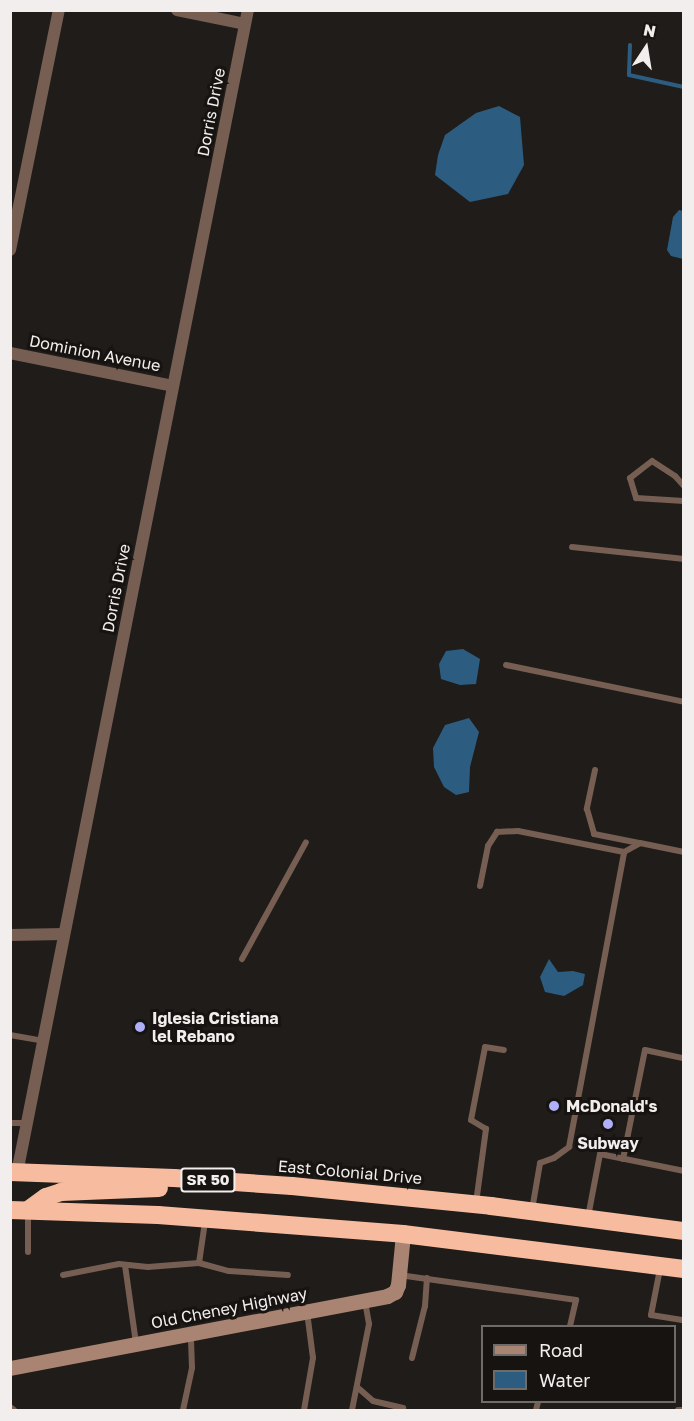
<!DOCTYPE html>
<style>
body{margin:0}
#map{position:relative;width:694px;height:1421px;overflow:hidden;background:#1f1c19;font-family:"Golos Text",sans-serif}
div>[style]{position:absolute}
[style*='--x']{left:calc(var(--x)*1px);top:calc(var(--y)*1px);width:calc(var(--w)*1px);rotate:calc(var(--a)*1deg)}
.water>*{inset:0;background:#2c5d80}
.stream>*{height:4px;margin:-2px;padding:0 2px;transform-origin:2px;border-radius:2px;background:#2c5d80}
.lane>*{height:6px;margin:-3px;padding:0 3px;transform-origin:3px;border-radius:3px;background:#765e53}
.street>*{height:12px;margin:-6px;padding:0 6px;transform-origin:6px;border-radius:6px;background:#765e53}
.secondary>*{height:15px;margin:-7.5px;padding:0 7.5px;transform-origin:7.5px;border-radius:7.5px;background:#aa8472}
.highway>*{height:18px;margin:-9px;padding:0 9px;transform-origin:9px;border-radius:9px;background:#f7bca0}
.dots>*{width:16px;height:16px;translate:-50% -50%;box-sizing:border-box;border:3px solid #161310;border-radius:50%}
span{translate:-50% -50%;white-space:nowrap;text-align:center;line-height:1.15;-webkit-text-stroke:6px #161310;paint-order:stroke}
.shield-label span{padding:2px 4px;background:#161310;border:2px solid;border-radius:4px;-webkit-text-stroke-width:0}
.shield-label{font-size:15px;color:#f1eeed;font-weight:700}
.street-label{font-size:16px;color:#f1eeed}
.poi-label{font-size:16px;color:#f1eeed;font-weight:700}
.left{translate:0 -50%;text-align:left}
.frame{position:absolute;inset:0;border:12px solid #f1eeed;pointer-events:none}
.legend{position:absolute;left:481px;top:1325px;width:195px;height:78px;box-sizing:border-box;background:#161310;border:2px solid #6e6b68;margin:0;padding:8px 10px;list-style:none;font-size:18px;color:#f1eeed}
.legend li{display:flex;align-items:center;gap:12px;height:30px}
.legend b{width:30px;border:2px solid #6e6b68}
.north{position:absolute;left:616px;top:18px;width:60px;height:60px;-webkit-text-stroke:4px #161310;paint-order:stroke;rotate:12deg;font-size:16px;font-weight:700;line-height:24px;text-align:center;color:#f1eeed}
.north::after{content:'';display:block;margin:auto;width:21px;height:27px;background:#f1eeed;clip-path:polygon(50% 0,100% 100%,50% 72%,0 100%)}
</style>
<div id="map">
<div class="water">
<i style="clip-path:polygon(499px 106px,520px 117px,524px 165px,508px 194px,470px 202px,435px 175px,438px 155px,445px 135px,476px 113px)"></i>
<i style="clip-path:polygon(679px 210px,683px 211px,683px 259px,671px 256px,667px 250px,673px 217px)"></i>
<i style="clip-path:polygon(463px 649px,480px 659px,476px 684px,460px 685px,441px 679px,439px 664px,446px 651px)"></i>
<i style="clip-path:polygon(469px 718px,479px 732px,470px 767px,469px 792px,456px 795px,444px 787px,434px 767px,433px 748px,445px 725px)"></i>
<i style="clip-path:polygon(549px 959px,558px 972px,573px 971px,585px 974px,583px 985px,564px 996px,545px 992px,540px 977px)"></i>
</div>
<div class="stream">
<i style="--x:630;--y:45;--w:30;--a:92"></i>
<i style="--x:629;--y:75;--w:56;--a:12.3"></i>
</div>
<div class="lane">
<i style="--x:684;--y:486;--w:13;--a:-132"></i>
<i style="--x:675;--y:476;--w:27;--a:-147"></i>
<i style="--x:652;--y:461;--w:28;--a:142"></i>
<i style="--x:630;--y:478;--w:21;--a:73"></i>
<i style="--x:636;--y:498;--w:48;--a:3.6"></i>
<i style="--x:572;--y:547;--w:113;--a:6.1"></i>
<i style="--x:506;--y:665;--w:182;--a:11.7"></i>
<i style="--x:595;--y:770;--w:40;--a:102"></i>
<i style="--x:587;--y:809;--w:26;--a:74"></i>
<i style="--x:594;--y:834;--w:46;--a:11.3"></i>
<i style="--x:480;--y:886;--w:41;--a:-78.7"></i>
<i style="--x:488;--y:846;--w:17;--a:-57"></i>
<i style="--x:497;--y:832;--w:21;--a:-3"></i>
<i style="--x:518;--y:831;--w:108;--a:11.2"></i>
<i style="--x:242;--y:959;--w:133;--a:-61.3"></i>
<i style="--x:10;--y:1035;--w:34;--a:10"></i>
<i style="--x:10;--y:1123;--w:17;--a:0"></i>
<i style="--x:623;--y:1159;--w:111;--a:-78.6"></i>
<i style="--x:645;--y:1050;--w:40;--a:12"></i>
<i style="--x:476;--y:1203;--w:75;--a:-82.3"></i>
<i style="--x:486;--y:1129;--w:17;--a:-149"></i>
<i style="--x:471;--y:1120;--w:74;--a:-79.1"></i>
<i style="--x:485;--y:1047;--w:19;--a:9"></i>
<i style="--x:532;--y:1210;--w:48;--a:-80.3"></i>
<i style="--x:540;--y:1163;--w:15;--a:-20"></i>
<i style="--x:554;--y:1158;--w:19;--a:-36"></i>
<i style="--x:569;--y:1147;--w:300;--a:-79.4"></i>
<i style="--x:624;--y:852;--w:18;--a:-29"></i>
<i style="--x:640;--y:843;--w:45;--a:11.6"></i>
<i style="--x:588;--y:1217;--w:64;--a:-79.2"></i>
<i style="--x:600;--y:1154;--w:86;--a:11.4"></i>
<i style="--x:28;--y:1252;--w:38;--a:-90"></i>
<i style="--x:199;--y:1263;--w:31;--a:15"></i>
<i style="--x:229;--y:1271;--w:59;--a:3.9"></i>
<i style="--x:125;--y:1265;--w:79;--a:82"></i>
<i style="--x:660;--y:1269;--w:47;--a:101.1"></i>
<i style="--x:651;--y:1315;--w:33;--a:9"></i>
<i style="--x:63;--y:1275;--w:57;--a:-11.1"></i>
<i style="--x:119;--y:1264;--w:29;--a:6"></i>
<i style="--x:148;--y:1267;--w:51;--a:-4.5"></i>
<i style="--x:199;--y:1263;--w:41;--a:-81.7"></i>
<i style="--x:399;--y:1275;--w:179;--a:8"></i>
<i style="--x:576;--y:1300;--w:27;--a:103"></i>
<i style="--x:412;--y:1358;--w:54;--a:-76"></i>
<i style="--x:425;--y:1306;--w:28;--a:-86"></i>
<i style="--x:357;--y:1387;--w:21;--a:41"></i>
<i style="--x:373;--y:1401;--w:31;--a:13"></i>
<i style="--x:10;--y:1407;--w:5;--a:37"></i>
<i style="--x:183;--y:1410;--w:43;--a:-77.9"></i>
<i style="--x:192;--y:1368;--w:35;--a:-92"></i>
<i style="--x:304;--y:1410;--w:53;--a:-80.2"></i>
<i style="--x:313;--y:1358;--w:46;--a:-97.4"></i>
<i style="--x:352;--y:1410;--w:88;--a:-78.8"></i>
<i style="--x:369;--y:1324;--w:22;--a:-100"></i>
<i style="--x:536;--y:1410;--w:8;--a:-76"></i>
<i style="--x:678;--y:1410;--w:5;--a:0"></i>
</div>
<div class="street">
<i style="--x:177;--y:10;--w:69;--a:11.6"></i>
<i style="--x:10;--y:250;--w:245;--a:-78.5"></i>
<i style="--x:10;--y:353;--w:166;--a:11.4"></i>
<i style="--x:10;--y:935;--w:54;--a:-1.1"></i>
<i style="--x:17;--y:1173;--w:1186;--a:-78.77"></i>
</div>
<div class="secondary">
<i style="--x:10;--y:1368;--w:384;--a:-10.8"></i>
<i style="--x:387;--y:1296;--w:9;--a:-27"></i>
<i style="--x:395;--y:1292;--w:8;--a:-67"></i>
<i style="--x:398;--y:1285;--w:51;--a:-84.4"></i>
</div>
<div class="highway">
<i style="--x:10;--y:1172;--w:164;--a:2.1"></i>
<i style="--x:174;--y:1178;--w:118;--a:3.9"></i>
<i style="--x:292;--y:1186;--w:200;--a:5.7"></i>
<i style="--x:491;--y:1206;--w:195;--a:7.4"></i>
<i style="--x:10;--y:1210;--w:148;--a:1.9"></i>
<i style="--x:158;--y:1215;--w:246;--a:4.4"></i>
<i style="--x:403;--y:1234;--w:283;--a:7.1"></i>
<i style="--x:28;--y:1210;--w:22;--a:-36"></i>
<i style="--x:46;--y:1197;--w:16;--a:-18"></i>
<i style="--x:61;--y:1192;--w:98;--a:-2.3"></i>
</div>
<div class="dots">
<i style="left:140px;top:1027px;background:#adaffb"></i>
<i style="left:554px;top:1106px;background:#adaffb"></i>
<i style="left:608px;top:1124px;background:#adaffb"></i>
</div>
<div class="shield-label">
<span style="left:208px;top:1180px">SR 50</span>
</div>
<div class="street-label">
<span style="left:211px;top:112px;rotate:-79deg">Dorris Drive</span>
<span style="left:95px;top:353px;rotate:11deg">Dominion Avenue</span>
<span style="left:116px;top:588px;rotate:-79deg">Dorris Drive</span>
<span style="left:350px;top:1172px;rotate:5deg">East Colonial Drive</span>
<span style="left:229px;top:1308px;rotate:-11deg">Old Cheney Highway</span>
</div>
<div class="poi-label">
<span class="left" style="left:152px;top:1027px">Iglesia Cristiana<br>lel Rebano</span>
<span class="left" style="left:566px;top:1106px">McDonald's</span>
<span style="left:608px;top:1143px">Subway</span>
</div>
<div class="frame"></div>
<ul class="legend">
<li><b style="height:8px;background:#aa8472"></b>Road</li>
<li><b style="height:16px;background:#2c5d80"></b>Water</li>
</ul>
<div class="north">N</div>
</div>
